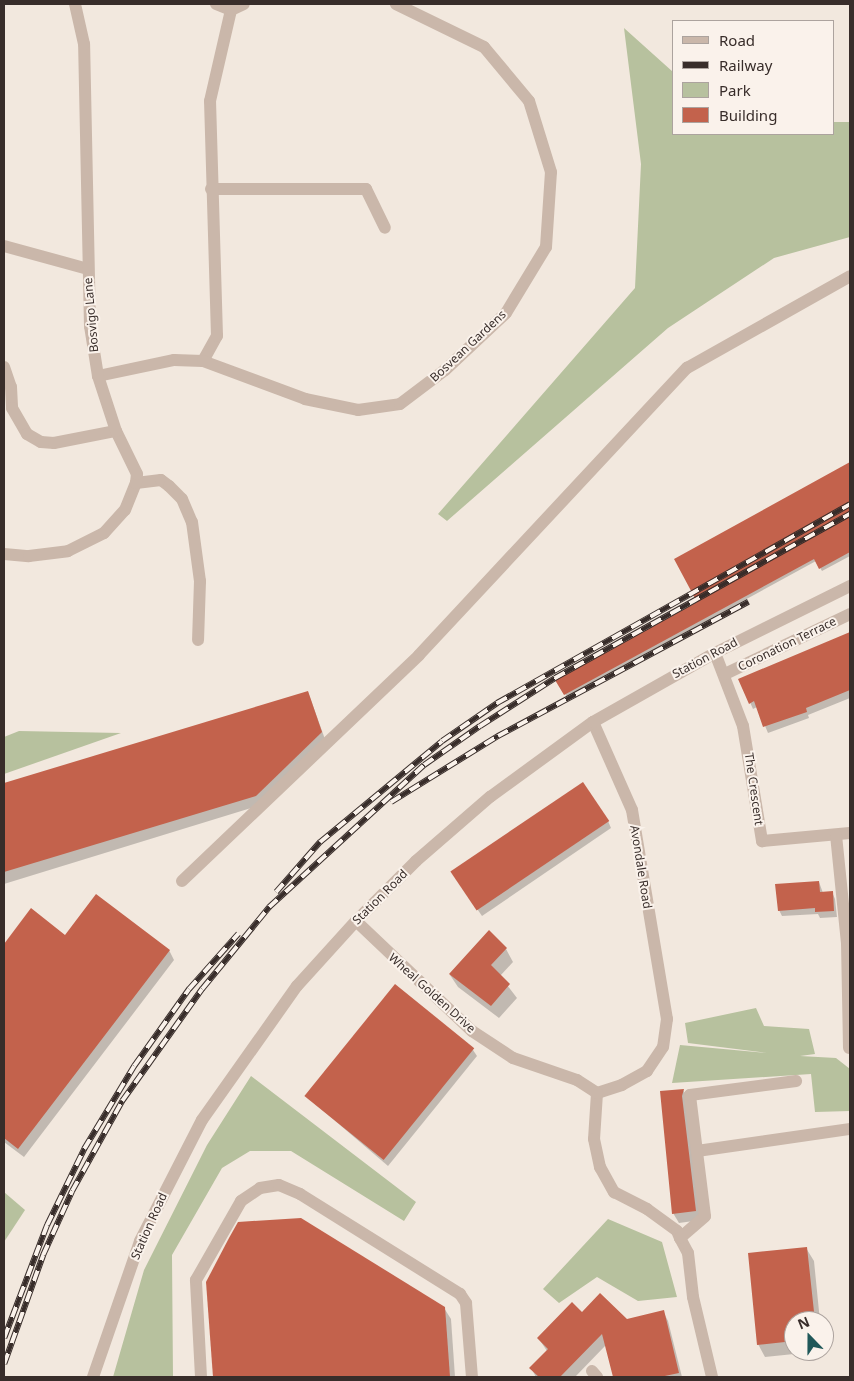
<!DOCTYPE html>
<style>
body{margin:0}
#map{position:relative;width:854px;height:1381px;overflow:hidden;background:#f2e8de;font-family:"Noto Sans",sans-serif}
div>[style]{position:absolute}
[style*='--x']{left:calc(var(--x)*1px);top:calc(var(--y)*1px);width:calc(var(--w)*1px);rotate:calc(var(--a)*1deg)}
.green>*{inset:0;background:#b7c19e}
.shadow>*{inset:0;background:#0003}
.building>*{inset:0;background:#c3624c;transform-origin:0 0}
.minor>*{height:12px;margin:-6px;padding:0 6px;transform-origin:6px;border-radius:6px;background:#cab7aa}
.rail>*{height:5.5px;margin-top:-2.75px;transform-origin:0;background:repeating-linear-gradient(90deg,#faf2eb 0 11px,#382d2a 0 22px);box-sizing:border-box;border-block:1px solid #382d2a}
span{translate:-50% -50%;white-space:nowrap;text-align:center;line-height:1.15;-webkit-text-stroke:4px #faf2eb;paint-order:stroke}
.street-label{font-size:12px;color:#382d2a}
.frame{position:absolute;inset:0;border:5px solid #382d2a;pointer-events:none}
.legend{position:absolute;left:672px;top:20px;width:162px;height:115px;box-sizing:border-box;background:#faf2eb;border:1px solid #aca39e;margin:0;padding:6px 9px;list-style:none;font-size:15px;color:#382d2a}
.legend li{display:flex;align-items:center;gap:10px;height:25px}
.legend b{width:25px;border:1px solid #aca39e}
.north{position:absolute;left:784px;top:1311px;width:50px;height:50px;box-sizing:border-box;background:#faf2eb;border:1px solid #aca39e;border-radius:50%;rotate:338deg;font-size:14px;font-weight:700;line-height:20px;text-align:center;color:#382d2a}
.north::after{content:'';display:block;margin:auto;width:18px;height:22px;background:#205859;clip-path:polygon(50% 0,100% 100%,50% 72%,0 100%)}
</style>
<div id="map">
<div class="green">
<i style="clip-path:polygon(624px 28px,673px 72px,673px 134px,833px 134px,833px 122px,850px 122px,850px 237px,774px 258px,668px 328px,447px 521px,438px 514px,635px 288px,641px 164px)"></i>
<i style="clip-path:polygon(19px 731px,121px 733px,4px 774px,4px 737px)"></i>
<i style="clip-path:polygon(756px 1008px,764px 1026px,809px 1029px,815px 1054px,800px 1056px,836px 1058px,850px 1069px,850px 1111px,815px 1112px,811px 1074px,672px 1083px,680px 1045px,767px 1053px,688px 1043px,685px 1023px)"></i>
<i style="clip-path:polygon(251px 1076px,416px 1202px,404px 1221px,291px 1151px,250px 1151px,222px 1168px,172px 1255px,173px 1377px,113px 1377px,144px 1270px,207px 1145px)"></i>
<i style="clip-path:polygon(4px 1192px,25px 1210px,4px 1242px)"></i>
<i style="clip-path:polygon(608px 1219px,662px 1242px,677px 1297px,638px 1301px,597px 1277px,559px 1303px,543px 1289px)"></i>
</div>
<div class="shadow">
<i style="clip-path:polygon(850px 463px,850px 556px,822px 571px,816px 561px,567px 697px,557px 681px,699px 602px,676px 559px)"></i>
<i style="clip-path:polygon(850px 633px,850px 698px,808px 715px,809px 718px,768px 733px,757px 707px,753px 709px,740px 680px)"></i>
<i style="clip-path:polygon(308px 692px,326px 742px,261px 805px,4px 884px,4px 784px)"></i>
<i style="clip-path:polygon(608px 821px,611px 828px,482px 916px,456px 878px)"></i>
<i style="clip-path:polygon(819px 882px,823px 893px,832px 892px,835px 899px,837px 917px,820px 918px,818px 914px,782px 916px,779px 910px)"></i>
<i style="clip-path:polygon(31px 910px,65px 936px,169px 950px,174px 960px,24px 1157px,4px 1142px,4px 1017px,8px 1012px,4px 1009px,4px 946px)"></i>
<i style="clip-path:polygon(506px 949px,513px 962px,500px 976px,517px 998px,499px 1018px,458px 987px,450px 975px)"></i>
<i style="clip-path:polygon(473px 1050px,477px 1056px,388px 1166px,306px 1096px)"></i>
<i style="clip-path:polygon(683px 1090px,689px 1100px,701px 1220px,679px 1223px,673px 1213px,661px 1093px)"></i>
<i style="clip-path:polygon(806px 1248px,814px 1261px,820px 1321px,794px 1321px,794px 1351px,823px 1351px,765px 1357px,758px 1344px)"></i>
<i style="clip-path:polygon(207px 1282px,444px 1308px,451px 1319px,455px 1377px,214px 1377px)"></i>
<i style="clip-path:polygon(663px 1311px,668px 1321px,682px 1377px,614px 1377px,606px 1345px,575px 1377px,536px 1377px,531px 1368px,547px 1351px,539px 1339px,582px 1314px,627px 1320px)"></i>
</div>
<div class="building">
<i style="clip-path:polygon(850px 462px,850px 552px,819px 569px,814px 559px,564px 695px,555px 680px,697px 602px,674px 559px)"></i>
<i style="clip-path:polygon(850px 632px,850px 690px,806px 708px,807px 712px,763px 727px,754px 701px,749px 704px,738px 679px)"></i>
<i style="clip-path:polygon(308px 691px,322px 732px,256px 796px,4px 872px,4px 783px)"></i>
<i style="left:583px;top:782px;width:47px;height:160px;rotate:56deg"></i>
<i style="clip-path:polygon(819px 881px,820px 892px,833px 891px,834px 911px,815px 912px,815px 908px,778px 911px,775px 884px)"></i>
<i style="clip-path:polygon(96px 894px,170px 950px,18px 1149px,4px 1138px,4px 944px,31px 908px,65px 935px)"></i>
<i style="clip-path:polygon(489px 930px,507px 948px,491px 965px,510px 984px,491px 1006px,449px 974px)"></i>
<i style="left:395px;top:984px;width:102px;height:144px;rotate:39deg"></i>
<i style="clip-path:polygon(684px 1089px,682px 1096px,696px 1211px,672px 1214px,660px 1091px)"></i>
<i style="clip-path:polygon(301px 1218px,445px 1307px,450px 1377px,213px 1377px,206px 1282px,229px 1238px,238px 1222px)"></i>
<i style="clip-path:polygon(807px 1247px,815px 1321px,794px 1321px,794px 1341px,757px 1345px,748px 1253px)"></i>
<i style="clip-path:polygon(600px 1293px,627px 1319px,664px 1310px,679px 1373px,660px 1377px,613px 1377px,602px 1334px,560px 1377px,539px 1377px,529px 1368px,548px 1349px,537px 1338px,572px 1302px,582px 1312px)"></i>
</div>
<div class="minor">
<i style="--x:216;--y:4;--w:16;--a:22"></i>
<i style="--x:211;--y:189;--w:155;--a:0"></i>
<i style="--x:366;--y:189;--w:43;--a:64"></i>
<i style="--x:4;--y:246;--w:87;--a:15.3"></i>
<i style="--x:203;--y:361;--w:29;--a:-61"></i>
<i style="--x:217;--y:336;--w:235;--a:-91.7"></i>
<i style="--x:210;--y:101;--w:93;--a:-77"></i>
<i style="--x:231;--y:10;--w:14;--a:-25"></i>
<i style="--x:4;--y:367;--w:21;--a:71"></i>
<i style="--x:11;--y:387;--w:21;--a:87"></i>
<i style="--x:12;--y:408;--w:30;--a:60"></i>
<i style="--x:27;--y:434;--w:16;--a:30"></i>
<i style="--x:41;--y:442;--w:13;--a:4"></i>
<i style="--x:54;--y:443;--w:63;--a:-11"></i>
<i style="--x:98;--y:376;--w:78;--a:-11.9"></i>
<i style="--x:174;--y:360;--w:29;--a:2"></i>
<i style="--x:203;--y:361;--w:109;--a:20.4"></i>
<i style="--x:305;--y:399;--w:54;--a:11.7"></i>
<i style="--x:358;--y:410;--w:42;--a:-8.1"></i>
<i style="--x:400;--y:404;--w:56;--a:-37.1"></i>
<i style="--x:445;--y:370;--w:83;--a:-43.1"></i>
<i style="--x:506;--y:313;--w:77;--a:-58.8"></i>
<i style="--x:546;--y:247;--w:75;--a:-86.2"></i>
<i style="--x:551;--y:172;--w:74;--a:-107.2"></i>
<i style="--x:529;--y:101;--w:70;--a:-129.8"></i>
<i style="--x:484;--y:47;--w:98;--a:-154"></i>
<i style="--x:136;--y:483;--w:25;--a:-7"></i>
<i style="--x:161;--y:480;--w:10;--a:37"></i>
<i style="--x:169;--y:486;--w:18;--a:45"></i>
<i style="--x:182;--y:499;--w:25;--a:67"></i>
<i style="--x:192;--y:522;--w:60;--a:82.3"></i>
<i style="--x:200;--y:581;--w:59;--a:91.9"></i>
<i style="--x:4;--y:554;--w:25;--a:5"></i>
<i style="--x:29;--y:556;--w:39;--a:-7"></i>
<i style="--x:68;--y:551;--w:40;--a:-26.6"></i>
<i style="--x:104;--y:533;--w:31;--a:-48"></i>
<i style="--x:125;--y:510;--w:29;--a:-68"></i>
<i style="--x:136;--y:483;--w:9;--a:-84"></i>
<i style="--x:137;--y:474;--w:48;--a:-116"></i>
<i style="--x:116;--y:431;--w:58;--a:-108.1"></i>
<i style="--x:98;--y:376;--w:51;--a:-99.1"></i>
<i style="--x:90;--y:326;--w:282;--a:-91.2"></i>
<i style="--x:84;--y:44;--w:41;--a:-102.7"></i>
<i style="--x:715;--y:653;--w:78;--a:69"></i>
<i style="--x:743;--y:726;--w:117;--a:80.6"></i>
<i style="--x:762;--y:841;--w:88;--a:-5.2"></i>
<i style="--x:725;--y:674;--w:139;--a:-25.6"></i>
<i style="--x:593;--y:722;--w:96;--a:66.1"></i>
<i style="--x:632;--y:810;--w:212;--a:80.5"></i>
<i style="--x:667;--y:1019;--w:28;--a:98"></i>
<i style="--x:663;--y:1047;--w:29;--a:124"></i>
<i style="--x:647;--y:1071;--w:29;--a:151"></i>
<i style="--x:622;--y:1085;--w:26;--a:162"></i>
<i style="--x:597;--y:1093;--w:46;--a:93.7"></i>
<i style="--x:594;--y:1139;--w:29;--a:78"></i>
<i style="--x:600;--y:1167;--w:29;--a:61"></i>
<i style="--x:614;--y:1192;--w:37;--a:27"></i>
<i style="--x:647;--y:1209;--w:37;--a:36"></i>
<i style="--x:677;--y:1231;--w:8;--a:67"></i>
<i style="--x:680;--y:1238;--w:17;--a:62"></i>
<i style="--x:688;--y:1253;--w:44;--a:83.5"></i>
<i style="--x:693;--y:1297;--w:82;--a:76.6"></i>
<i style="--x:836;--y:835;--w:109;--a:84.2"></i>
<i style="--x:847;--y:943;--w:105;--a:88.9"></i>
<i style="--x:182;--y:881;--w:327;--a:-43.6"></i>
<i style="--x:419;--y:655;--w:393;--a:-47"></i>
<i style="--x:687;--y:368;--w:187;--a:-29.4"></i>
<i style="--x:356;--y:921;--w:160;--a:43.5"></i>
<i style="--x:472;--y:1031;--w:49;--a:33.4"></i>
<i style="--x:513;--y:1058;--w:68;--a:19"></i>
<i style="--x:577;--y:1080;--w:24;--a:33"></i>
<i style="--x:697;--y:1151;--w:155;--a:-8.2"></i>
<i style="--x:680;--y:1238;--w:33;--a:-41"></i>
<i style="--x:705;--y:1216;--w:122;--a:-97.1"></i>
<i style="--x:690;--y:1095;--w:107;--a:-7.5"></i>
<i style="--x:592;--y:1371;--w:8;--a:50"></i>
<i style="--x:93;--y:1377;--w:144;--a:-70.9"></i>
<i style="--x:140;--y:1241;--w:136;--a:-62.9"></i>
<i style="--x:202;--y:1120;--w:164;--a:-54.7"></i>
<i style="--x:297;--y:986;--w:88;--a:-47.8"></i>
<i style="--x:356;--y:921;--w:85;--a:-45"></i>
<i style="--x:416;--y:861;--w:98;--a:-40.9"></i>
<i style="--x:490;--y:797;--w:127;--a:-36.1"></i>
<i style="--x:593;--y:722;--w:140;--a:-29.5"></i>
<i style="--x:715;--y:653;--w:151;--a:-26.4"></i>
<i style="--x:201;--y:1377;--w:97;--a:-93"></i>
<i style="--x:196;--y:1280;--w:91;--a:-60.3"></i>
<i style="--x:241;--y:1201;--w:23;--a:-34"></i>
<i style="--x:260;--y:1188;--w:19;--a:-9"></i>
<i style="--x:279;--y:1185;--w:23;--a:23"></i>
<i style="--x:300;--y:1194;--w:189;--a:32"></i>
<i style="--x:460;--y:1294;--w:11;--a:56"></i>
<i style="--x:466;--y:1303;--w:74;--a:85.4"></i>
</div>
<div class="rail">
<i style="--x:391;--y:802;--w:126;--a:-31.7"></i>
<i style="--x:498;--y:736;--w:284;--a:-28.2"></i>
<i style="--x:276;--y:892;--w:67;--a:-48.7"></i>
<i style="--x:320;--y:842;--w:158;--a:-39.6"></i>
<i style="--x:442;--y:741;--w:67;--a:-34.6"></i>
<i style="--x:497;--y:703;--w:405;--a:-29.4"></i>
<i style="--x:4;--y:1338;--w:121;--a:-69.2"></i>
<i style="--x:47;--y:1225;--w:85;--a:-64"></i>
<i style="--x:84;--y:1149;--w:97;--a:-58.9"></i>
<i style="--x:134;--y:1066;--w:95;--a:-54.5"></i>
<i style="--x:189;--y:989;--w:74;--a:-48.3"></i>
<i style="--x:4;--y:1364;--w:116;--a:-70.3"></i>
<i style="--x:43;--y:1255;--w:70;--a:-65.6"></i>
<i style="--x:72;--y:1191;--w:103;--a:-60.9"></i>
<i style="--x:122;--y:1101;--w:138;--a:-54.5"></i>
<i style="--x:202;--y:989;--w:106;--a:-50.7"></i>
<i style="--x:269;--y:907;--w:210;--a:-42.5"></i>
<i style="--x:424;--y:765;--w:68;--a:-34.9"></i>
<i style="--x:480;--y:726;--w:89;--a:-32.6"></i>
<i style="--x:555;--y:678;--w:338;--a:-29.1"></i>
</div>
<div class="street-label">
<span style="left:91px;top:315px;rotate:-95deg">Bosvigo Lane</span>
<span style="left:468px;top:346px;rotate:-43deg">Bosvean Gardens</span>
<span style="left:787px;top:644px;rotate:-26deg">Coronation Terrace</span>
<span style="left:705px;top:658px;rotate:-28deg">Station Road</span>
<span style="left:754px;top:789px;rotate:82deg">The Crescent</span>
<span style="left:641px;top:867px;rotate:81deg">Avondale Road</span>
<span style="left:380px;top:897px;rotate:-45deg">Station Road</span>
<span style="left:432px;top:993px;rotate:42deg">Wheal Golden Drive</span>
<span style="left:149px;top:1226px;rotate:-66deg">Station Road</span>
</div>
<div class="frame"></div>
<ul class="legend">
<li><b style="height:6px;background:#cab7aa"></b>Road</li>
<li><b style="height:6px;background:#382d2a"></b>Railway</li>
<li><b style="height:14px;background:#b7c19e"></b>Park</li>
<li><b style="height:14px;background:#c3624c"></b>Building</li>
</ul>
<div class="north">N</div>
</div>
